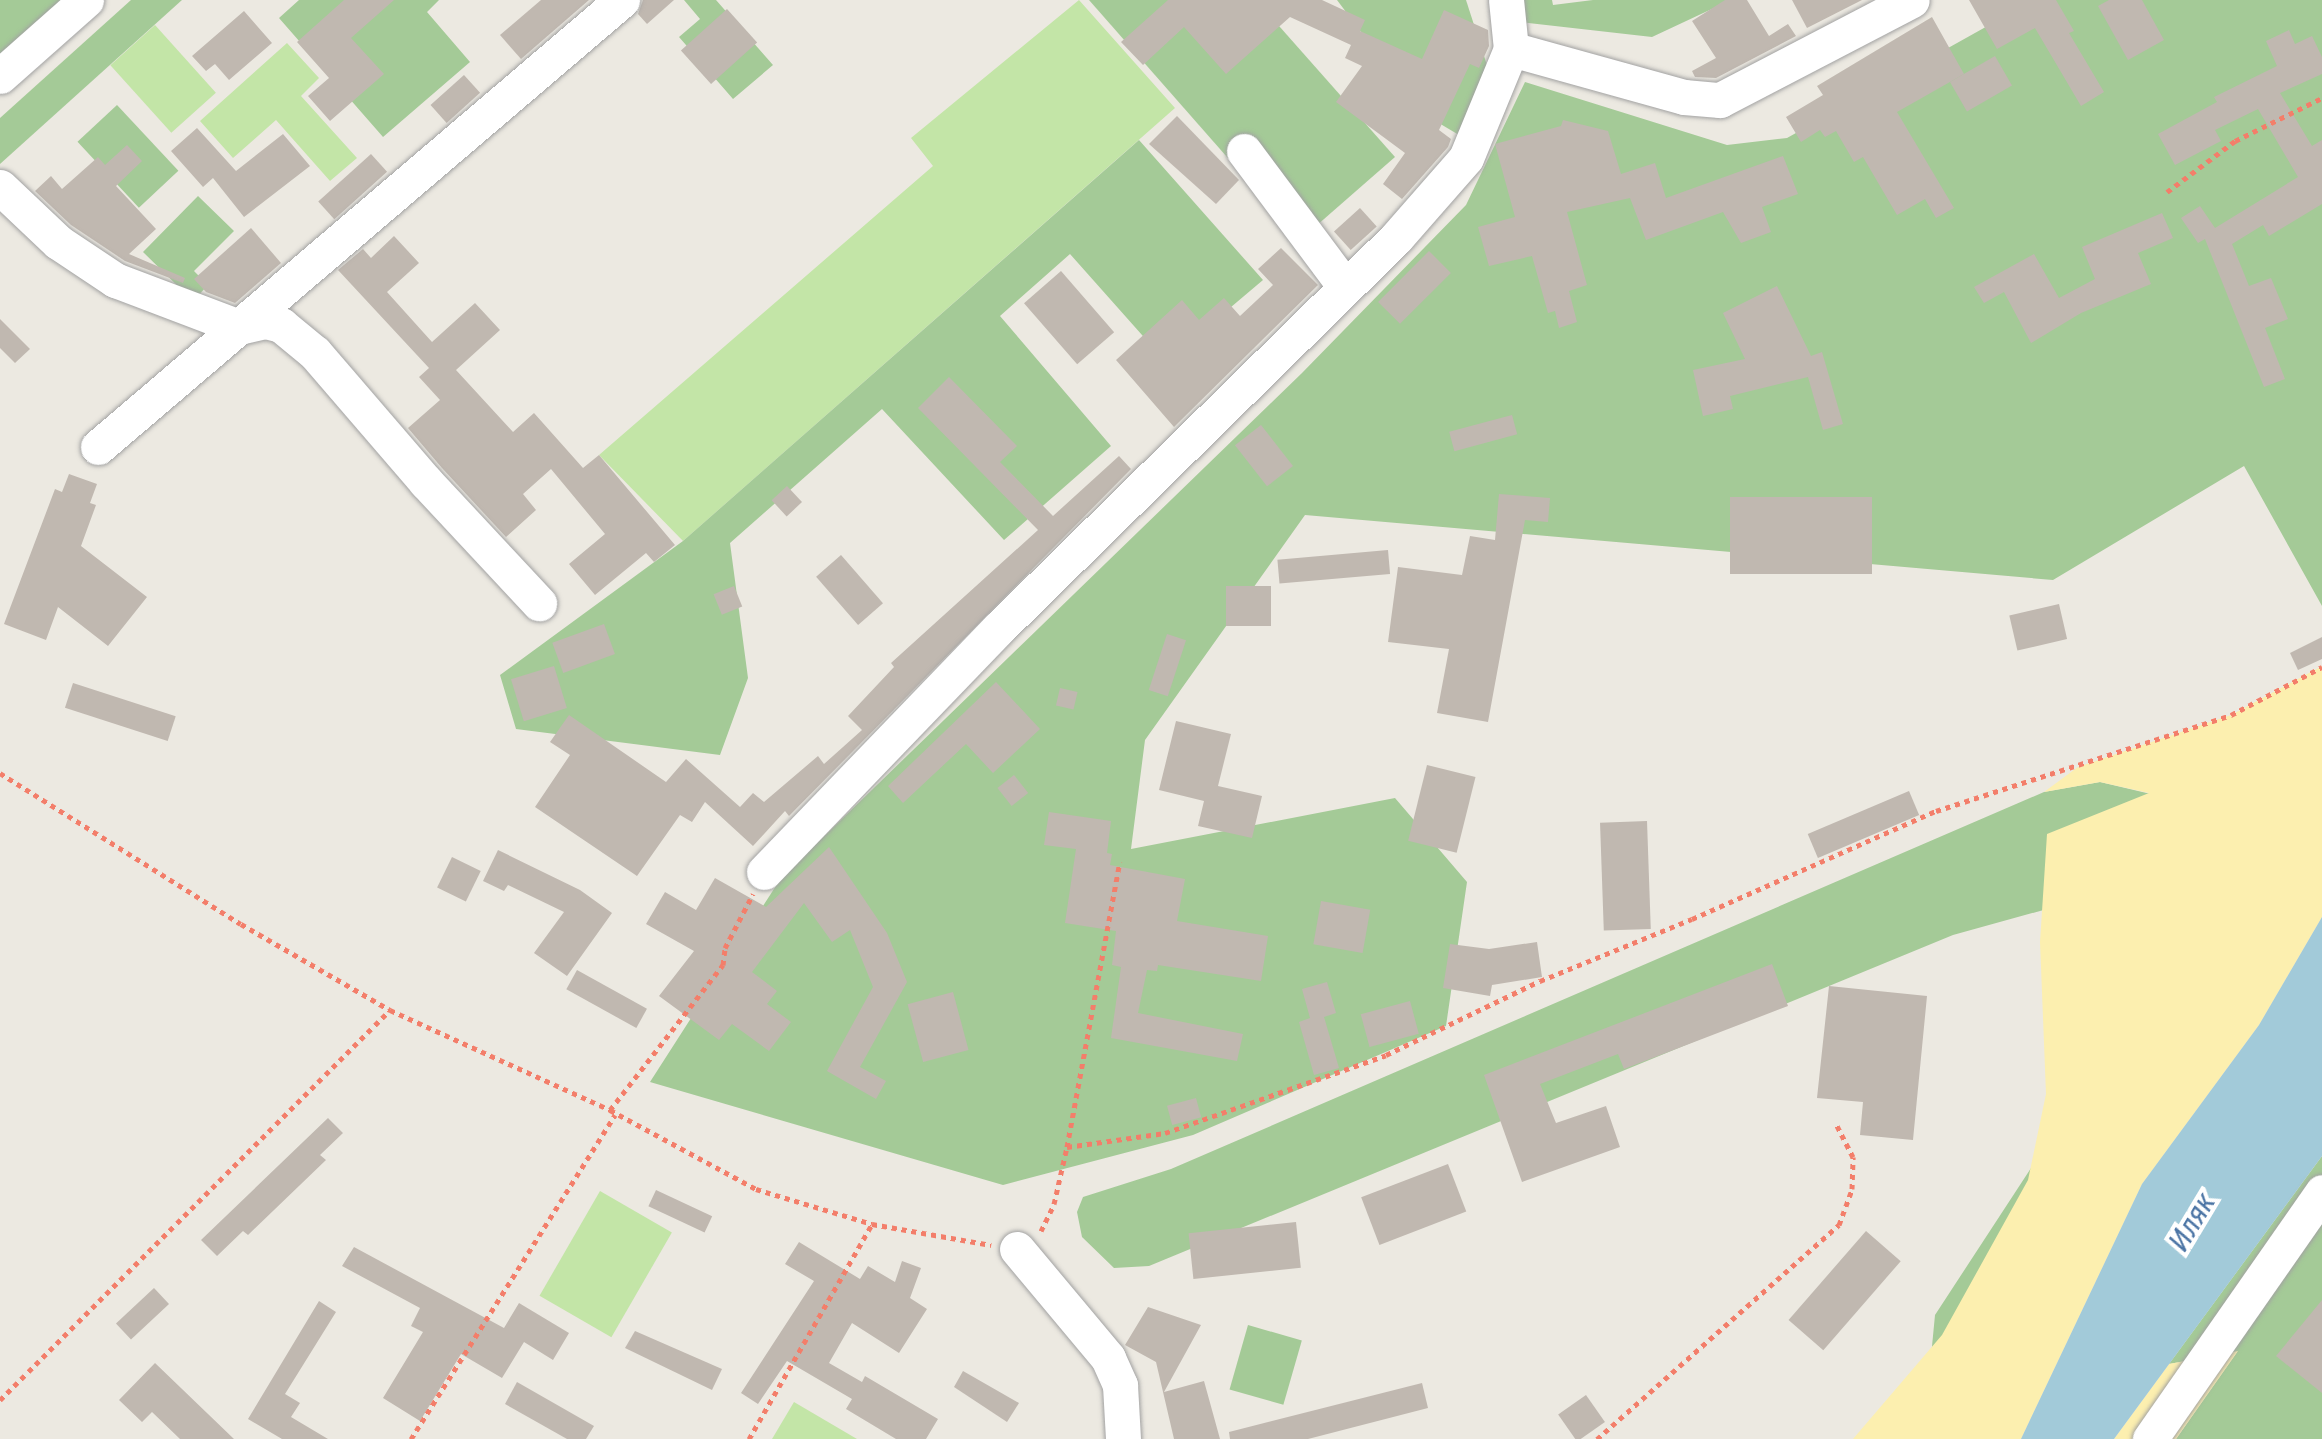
<!DOCTYPE html>
<meta charset="utf-8">
<style>
body{margin:0}
#map{position:relative;width:2322px;height:1439px;overflow:hidden;background:#ece9e1;font-family:"Roboto Condensed",sans-serif}
div>[style]{position:absolute}
[style*='--x']{left:calc(var(--x)*1px);top:calc(var(--y)*1px);width:calc(var(--w)*1px);rotate:calc(var(--a)*1deg)}
.grass>*{inset:0;background:#c3e5a7;transform-origin:0 0}
.forest>*{inset:0;background:#a4ca97;transform-origin:0 0}
.sand>*{inset:0;background:#fcefaf}
.water>*{inset:0;background:#a2cad9}
.building>*{inset:0;background:#c0b8b0;transform-origin:0 0}
.path>*{height:5px;margin-top:-2.5px;transform-origin:0;background:repeating-linear-gradient(90deg,#f37e6a 0 5px,transparent 0 10px)}
.roads{filter:drop-shadow(0 0 2px #a2a2a2) drop-shadow(0 0 2px #a2a2a2)}
.minor>*{height:35px;margin:-17.5px;padding:0 17.5px;transform-origin:17.5px;border-radius:17.5px;background:#fff}
span{translate:-50% -50%;white-space:nowrap;text-align:center;line-height:1.15;-webkit-text-stroke:8px #fff;paint-order:stroke}
.water-label{font-size:30px;color:#4c75a5;font-style:italic}
</style>
<div id="map">
<div class="grass">
<i style="clip-path:polygon(1079px 0,1175px 108px,683px 541px,599px 455px,933px 166px,911px 138px)"></i>
<i style="left:155px;top:25px;width:91px;height:60px;rotate:48deg"></i>
<i style="clip-path:polygon(287px 43px,319px 78px,301px 96px,357px 158px,330px 181px,276px 120px,233px 158px,200px 121px)"></i>
<i style="left:600px;top:1191px;width:83px;height:121px;rotate:30deg"></i>
<i style="clip-path:polygon(794px 1402px,857px 1439px,772px 1439px)"></i>
</div>
<div class="forest">
<i style="clip-path:polygon(0 0,68px 0,0 64px)"></i>
<i style="clip-path:polygon(131px 0,182px 0,0 164px,0 118px)"></i>
<i style="clip-path:polygon(299px 0,439px 0,427px 12px,470px 62px,383px 137px,279px 18px)"></i>
<i style="clip-path:polygon(684px 0,716px 0,773px 65px,733px 99px,679px 37px,700px 19px)"></i>
<i style="clip-path:polygon(1089px 0,1256px 0,1395px 157px,1300px 240px)"></i>
<i style="clip-path:polygon(1337px 0,1466px 0,1494px 87px,1464px 138px,1422px 113px)"></i>
<i style="clip-path:polygon(1498px 0,1552px 0,1553px 5px,1593px 0,1731px 0,1652px 37px,1502px 20px)"></i>
<i style="clip-path:polygon(2034px 0,2322px 0,2322px 606px,2244px 466px,2053px 580px,1305px 515px,1145px 740px,1131px 849px,1395px 798px,1467px 882px,1446px 1026px,1193px 1135px,1003px 1185px,650px 1082px,781px 878px,1302px 373px,1466px 205px,1525px 82px,1727px 145px,1787px 138px)"></i>
<i style="left:117px;top:105px;width:90px;height:54px;rotate:47deg"></i>
<i style="clip-path:polygon(1139px 140px,1263px 280px,1166px 362px,1070px 254px,1000px 316px,1111px 446px,1004px 540px,882px 409px,730px 543px,748px 678px,720px 755px,516px 729px,500px 675px,683px 541px)"></i>
<i style="clip-path:polygon(198px 196px,234px 231px,194px 271px,208px 285px,193px 301px,143px 252px)"></i>
<i style="clip-path:polygon(2100px 782px,2227px 812px,1930px 1367px,1935px 1315px,2063px 1119px,2076px 901px,1953px 935px,1149px 1266px,1114px 1268px,1082px 1237px,1077px 1212px,1083px 1197px,1171px 1169px,2044px 792px)"></i>
<i style="clip-path:polygon(2322px 1156px,2322px 1439px,2176px 1439px,2237px 1352px,2169px 1364px)"></i>
<i style="left:1248px;top:1325px;width:56px;height:67px;rotate:16deg"></i>
</div>
<div class="sand">
<i style="clip-path:polygon(2322px 666px,2322px 917px,2259px 1025px,2142px 1184px,2021px 1439px,1853px 1439px,1942px 1335px,2028px 1180px,2046px 1094px,2040px 942px,2047px 834px,2149px 793px,2100px 782px,2044px 792px,2078px 767px,2231px 715px)"></i>
<i style="clip-path:polygon(2238px 1351px,2176px 1439px,2114px 1439px,2169px 1364px)"></i>
</div>
<div class="water">
<i style="clip-path:polygon(2322px 917px,2322px 1156px,2114px 1439px,2021px 1439px,2142px 1184px,2259px 1025px)"></i>
</div>
<div class="building">
<i style="clip-path:polygon(344px 0,394px 0,351px 38px,384px 74px,330px 121px,308px 96px,329px 78px,297px 42px)"></i>
<i style="clip-path:polygon(541px 0,589px 0,521px 59px,500px 35px)"></i>
<i style="clip-path:polygon(643px 0,674px 0,647px 24px,638px 14px)"></i>
<i style="clip-path:polygon(1168px 0,1322px 0,1365px 20px,1360px 31px,1422px 59px,1444px 10px,1488px 30px,1489px 46px,1479px 68px,1470px 64px,1439px 130px,1451px 139px,1448px 147px,1402px 199px,1383px 184px,1405px 153px,1336px 102px,1362px 66px,1345px 58px,1351px 45px,1290px 17px,1226px 74px,1184px 27px,1143px 65px,1121px 42px)"></i>
<i style="clip-path:polygon(1725px 0,1747px 0,1769px 36px,1788px 24px,1796px 36px,1716px 78px,1695px 77px,1692px 71px,1716px 58px,1692px 21px)"></i>
<i style="clip-path:polygon(1792px 0,1862px 0,1807px 28px)"></i>
<i style="clip-path:polygon(1969px 0,2056px 0,2074px 31px,2069px 33px,2104px 92px,2081px 106px,2035px 28px,1997px 49px)"></i>
<i style="clip-path:polygon(2109px 0,2142px 0,2164px 40px,2128px 60px,2098px 6px)"></i>
<i style="left:727px;top:9px;width:45px;height:62px;rotate:48deg"></i>
<i style="clip-path:polygon(244px 11px,272px 43px,229px 80px,215px 64px,206px 71px,192px 56px)"></i>
<i style="clip-path:polygon(1932px 17px,1964px 74px,1897px 112px,1954px 208px,1936px 218px,1925px 199px,1897px 215px,1863px 157px,1854px 162px,1836px 131px,1825px 137px,1820px 130px,1801px 142px,1786px 117px,1823px 95px,1817px 86px)"></i>
<i style="clip-path:polygon(2289px 30px,2295px 44px,2312px 36px,2322px 57px,2322px 74px,2280px 93px,2312px 146px,2322px 140px,2322px 204px,2269px 236px,2263px 225px,2232px 244px,2249px 286px,2271px 278px,2288px 319px,2265px 328px,2285px 379px,2264px 387px,2205px 239px,2198px 243px,2181px 218px,2200px 206px,2215px 228px,2298px 177px,2258px 109px,2215px 130px,2221px 141px,2175px 165px,2158px 134px,2217px 102px,2214px 97px,2277px 66px,2266px 41px)"></i>
<i style="left:1995px;top:56px;width:34px;height:52px;rotate:60deg"></i>
<i style="left:464px;top:75px;width:24px;height:45px;rotate:48deg"></i>
<i style="clip-path:polygon(1177px 116px,1239px 180px,1216px 204px,1149px 144px)"></i>
<i style="clip-path:polygon(1563px 120px,1608px 131px,1621px 174px,1655px 163px,1666px 198px,1783px 156px,1798px 194px,1762px 207px,1771px 232px,1741px 243px,1723px 212px,1646px 240px,1630px 198px,1567px 212px,1587px 285px,1569px 291px,1577px 322px,1559px 328px,1555px 311px,1548px 313px,1532px 256px,1489px 266px,1478px 227px,1515px 217px,1495px 144px,1561px 126px)"></i>
<i style="clip-path:polygon(197px 128px,236px 171px,283px 134px,310px 166px,244px 217px,213px 178px,203px 187px,171px 151px)"></i>
<i style="clip-path:polygon(127px 145px,142px 161px,116px 186px,156px 229px,129px 254px,185px 278px,183px 283px,125px 261px,71px 225px,35px 191px,51px 176px,62px 189px,98px 157px,105px 165px)"></i>
<i style="left:371px;top:154px;width:24px;height:71px;rotate:48deg"></i>
<i style="left:1360px;top:208px;width:25px;height:35px;rotate:48deg"></i>
<i style="clip-path:polygon(2162px 213px,2173px 238px,2138px 253px,2151px 284px,2081px 313px,2031px 343px,2004px 292px,1984px 303px,1974px 287px,2034px 254px,2059px 298px,2095px 279px,2082px 247px)"></i>
<i style="clip-path:polygon(251px 228px,281px 263px,235px 303px,206px 292px,194px 279px)"></i>
<i style="clip-path:polygon(394px 236px,419px 263px,387px 292px,432px 342px,475px 303px,500px 330px,456px 370px,513px 432px,534px 413px,583px 468px,599px 455px,675px 545px,654px 562px,646px 553px,595px 595px,569px 564px,605px 534px,551px 469px,523px 494px,536px 510px,506px 537px,442px 468px,408px 428px,440px 400px,419px 377px,429px 368px,338px 270px,363px 249px,371px 258px)"></i>
<i style="clip-path:polygon(1281px 248px,1318px 285px,1174px 427px,1116px 360px,1182px 300px,1199px 320px,1224px 298px,1240px 316px,1273px 285px,1258px 269px)"></i>
<i style="left:1429px;top:251px;width:31px;height:72px;rotate:45deg"></i>
<i style="left:1061px;top:271px;width:81px;height:49px;rotate:49deg"></i>
<i style="clip-path:polygon(1777px 286px,1811px 356px,1822px 352px,1843px 424px,1823px 430px,1808px 377px,1730px 396px,1733px 409px,1703px 416px,1693px 370px,1745px 359px,1723px 313px)"></i>
<i style="clip-path:polygon(0 319px,30px 349px,15px 363px,0 348px)"></i>
<i style="clip-path:polygon(949px 377px,1017px 446px,1000px 462px,1053px 516px,1119px 456px,1131px 469px,789px 816px,785px 811px,753px 846px,705px 802px,692px 822px,680px 815px,637px 876px,535px 807px,570px 755px,550px 742px,569px 715px,666px 782px,686px 759px,740px 807px,753px 793px,764px 802px,818px 756px,824px 764px,862px 730px,848px 716px,894px 667px,891px 663px,1038px 530px,918px 408px)"></i>
<i style="left:1512px;top:415px;width:20px;height:65px;rotate:75deg"></i>
<i style="left:1261px;top:425px;width:52px;height:33px;rotate:52deg"></i>
<i style="clip-path:polygon(69px 474px,97px 484px,90px 503px,96px 505px,81px 546px,147px 597px,108px 646px,58px 607px,46px 640px,4px 624px,55px 489px,62px 492px)"></i>
<i style="left:787px;top:486px;width:22px;height:21px;rotate:47deg"></i>
<i style="clip-path:polygon(1499px 494px,1550px 498px,1548px 522px,1525px 520px,1488px 722px,1437px 713px,1449px 649px,1388px 642px,1398px 567px,1462px 575px,1470px 536px,1495px 540px)"></i>
<i style="left:1730px;top:497px;width:142px;height:77px"></i>
<i style="left:1388px;top:550px;width:24px;height:111px;rotate:85deg"></i>
<i style="left:841px;top:555px;width:64px;height:33px;rotate:49deg"></i>
<i style="left:734px;top:586px;width:22px;height:22px;rotate:68deg"></i>
<i style="left:1226px;top:586px;width:45px;height:40px"></i>
<i style="left:2059px;top:604px;width:36px;height:51px;rotate:77deg"></i>
<i style="left:604px;top:624px;width:32px;height:55px;rotate:70deg"></i>
<i style="left:1167px;top:634px;width:20px;height:59px;rotate:18deg"></i>
<i style="clip-path:polygon(2322px 637px,2322px 659px,2298px 670px,2290px 653px)"></i>
<i style="left:554px;top:666px;width:44px;height:45px;rotate:73deg"></i>
<i style="clip-path:polygon(996px 682px,1040px 729px,993px 773px,966px 744px,903px 803px,888px 786px)"></i>
<i style="left:73px;top:683px;width:108px;height:26px;rotate:18deg"></i>
<i style="left:1060px;top:688px;width:18px;height:18px;rotate:13deg"></i>
<i style="clip-path:polygon(1176px 721px,1231px 734px,1218px 786px,1262px 796px,1252px 838px,1198px 826px,1204px 801px,1159px 790px)"></i>
<i style="left:1427px;top:765px;width:50px;height:78px;rotate:14deg"></i>
<i style="left:1014px;top:775px;width:23px;height:21px;rotate:52deg"></i>
<i style="left:1909px;top:791px;width:26px;height:110px;rotate:67deg"></i>
<i style="clip-path:polygon(1049px 812px,1111px 821px,1107px 853px,1112px 854px,1110px 865px,1185px 879px,1177px 921px,1268px 936px,1261px 981px,1158px 965px,1157px 971px,1147px 970px,1138px 1013px,1243px 1034px,1237px 1061px,1111px 1038px,1121px 967px,1112px 965px,1116px 931px,1065px 923px,1076px 849px,1044px 845px)"></i>
<i style="left:1647px;top:821px;width:108px;height:47px;rotate:88deg"></i>
<i style="clip-path:polygon(829px 847px,887px 933px,907px 982px,860px 1067px,886px 1081px,876px 1099px,827px 1071px,873px 987px,850px 930px,832px 942px,804px 903px,752px 972px,777px 991px,767px 1004px,791px 1022px,769px 1051px,732px 1024px,719px 1040px,659px 996px,694px 951px,646px 924px,665px 892px,696px 910px,715px 878px,766px 907px)"></i>
<i style="clip-path:polygon(498px 850px,580px 890px,612px 913px,567px 976px,534px 953px,564px 912px,508px 885px,504px 891px,483px 881px)"></i>
<i style="left:452px;top:857px;width:32px;height:34px;rotate:26deg"></i>
<i style="left:1321px;top:901px;width:50px;height:44px;rotate:10deg"></i>
<i style="clip-path:polygon(1537px 942px,1542px 977px,1492px 985px,1490px 996px,1443px 988px,1450px 944px,1489px 949px)"></i>
<i style="clip-path:polygon(1772px 964px,1788px 1006px,1624px 1069px,1618px 1054px,1540px 1084px,1556px 1123px,1606px 1106px,1620px 1147px,1522px 1182px,1484px 1075px)"></i>
<i style="left:577px;top:970px;width:80px;height:22px;rotate:29deg"></i>
<i style="clip-path:polygon(1327px 982px,1336px 1013px,1324px 1017px,1339px 1068px,1314px 1075px,1299px 1022px,1310px 1018px,1302px 989px)"></i>
<i style="clip-path:polygon(1829px 986px,1927px 996px,1913px 1140px,1860px 1135px,1863px 1102px,1817px 1098px)"></i>
<i style="left:953px;top:992px;width:60px;height:47px;rotate:75deg"></i>
<i style="left:1410px;top:1001px;width:34px;height:51px;rotate:75deg"></i>
<i style="left:1196px;top:1098px;width:20px;height:30px;rotate:75deg"></i>
<i style="clip-path:polygon(328px 1118px,343px 1133px,320px 1155px,326px 1160px,248px 1235px,243px 1231px,217px 1256px,201px 1240px)"></i>
<i style="left:1448px;top:1164px;width:51px;height:93px;rotate:69deg"></i>
<i style="left:656px;top:1190px;width:62px;height:18px;rotate:25deg"></i>
<i style="left:1296px;top:1222px;width:46px;height:108px;rotate:84deg"></i>
<i style="left:1866px;top:1231px;width:46px;height:118px;rotate:41deg"></i>
<i style="clip-path:polygon(799px 1242px,860px 1279px,868px 1266px,895px 1282px,902px 1261px,921px 1268px,910px 1298px,927px 1309px,899px 1353px,852px 1323px,829px 1363px,862px 1382px,865px 1376px,938px 1419px,926px 1439px,896px 1439px,846px 1409px,852px 1399px,787px 1361px,758px 1404px,741px 1393px,814px 1281px,785px 1264px)"></i>
<i style="clip-path:polygon(354px 1247px,504px 1328px,519px 1303px,569px 1333px,553px 1360px,524px 1342px,502px 1378px,461px 1354px,420px 1421px,383px 1398px,423px 1332px,411px 1326px,420px 1308px,342px 1266px)"></i>
<i style="left:154px;top:1288px;width:22px;height:52px;rotate:47deg"></i>
<i style="clip-path:polygon(2322px 1300px,2322px 1393px,2276px 1356px)"></i>
<i style="clip-path:polygon(319px 1301px,336px 1312px,285px 1394px,300px 1403px,291px 1417px,328px 1439px,282px 1439px,248px 1419px)"></i>
<i style="clip-path:polygon(1148px 1307px,1201px 1325px,1164px 1392px,1204px 1381px,1220px 1439px,1174px 1439px,1156px 1362px,1125px 1345px)"></i>
<i style="clip-path:polygon(635px 1331px,722px 1369px,712px 1390px,625px 1348px)"></i>
<i style="clip-path:polygon(155px 1363px,234px 1439px,180px 1439px,152px 1412px,142px 1422px,119px 1400px)"></i>
<i style="clip-path:polygon(963px 1371px,1019px 1403px,1007px 1422px,954px 1387px)"></i>
<i style="clip-path:polygon(517px 1382px,594px 1426px,586px 1439px,567px 1439px,505px 1404px)"></i>
<i style="clip-path:polygon(1422px 1383px,1428px 1408px,1308px 1439px,1230px 1439px,1229px 1432px)"></i>
<i style="left:1586px;top:1395px;width:33px;height:34px;rotate:55deg"></i>
</div>
<div class="path">
<i style="--x:2167;--y:192;--w:85;--a:-36.9"></i>
<i style="--x:2235;--y:141;--w:97;--a:-26.3"></i>
<i style="--x:0;--y:773;--w:284;--a:32.1"></i>
<i style="--x:241;--y:924;--w:172;--a:30"></i>
<i style="--x:390;--y:1010;--w:242;--a:24.4"></i>
<i style="--x:610;--y:1110;--w:166;--a:28.4"></i>
<i style="--x:756;--y:1189;--w:121;--a:16.8"></i>
<i style="--x:872;--y:1224;--w:121;--a:10"></i>
<i style="--x:610;--y:1110;--w:184;--a:-52.1"></i>
<i style="--x:723;--y:965;--w:17;--a:-83"></i>
<i style="--x:725;--y:948;--w:61;--a:-62.6"></i>
<i style="--x:1067;--y:1147;--w:290;--a:-79.5"></i>
<i style="--x:1041;--y:1231;--w:30;--a:-64"></i>
<i style="--x:1054;--y:1204;--w:58;--a:-77.2"></i>
<i style="--x:1067;--y:1147;--w:99;--a:-8.1"></i>
<i style="--x:1165;--y:1133;--w:234;--a:-19.4"></i>
<i style="--x:1386;--y:1055;--w:171;--a:-25.7"></i>
<i style="--x:1540;--y:981;--w:164;--a:-22.2"></i>
<i style="--x:1692;--y:919;--w:267;--a:-23.9"></i>
<i style="--x:1936;--y:811;--w:310;--a:-18"></i>
<i style="--x:2231;--y:715;--w:103;--a:-27.8"></i>
<i style="--x:0;--y:1400;--w:552;--a:-45"></i>
<i style="--x:411;--y:1439;--w:383;--a:-57.8"></i>
<i style="--x:749;--y:1439;--w:248;--a:-60.2"></i>
<i style="--x:1597;--y:1439;--w:323;--a:-41.5"></i>
<i style="--x:1839;--y:1225;--w:38;--a:-70"></i>
<i style="--x:1852;--y:1189;--w:32;--a:-88"></i>
<i style="--x:1853;--y:1157;--w:37;--a:-117"></i>
</div>
<div class="roads">
<div class="minor">
<i style="--x:1511;--y:49;--w:180;--a:15.5"></i>
<i style="--x:1684;--y:97;--w:36;--a:5"></i>
<i style="--x:1720;--y:100;--w:216;--a:-27.5"></i>
<i style="--x:0;--y:76;--w:115;--a:-41.5"></i>
<i style="--x:1244;--y:151;--w:167;--a:53.3"></i>
<i style="--x:0;--y:187;--w:80;--a:43.5"></i>
<i style="--x:58;--y:242;--w:69;--a:33.7"></i>
<i style="--x:115;--y:280;--w:133;--a:20.8"></i>
<i style="--x:239;--y:327;--w:28;--a:-13"></i>
<i style="--x:266;--y:321;--w:16;--a:15"></i>
<i style="--x:281;--y:325;--w:44;--a:39.5"></i>
<i style="--x:315;--y:353;--w:170;--a:49.3"></i>
<i style="--x:426;--y:482;--w:166;--a:47"></i>
<i style="--x:98;--y:447;--w:689;--a:-40.47"></i>
<i style="--x:764;--y:872;--w:337;--a:-46.1"></i>
<i style="--x:998;--y:629;--w:558;--a:-44.49"></i>
<i style="--x:1396;--y:238;--w:106;--a:-48.8"></i>
<i style="--x:1466;--y:158;--w:118;--a:-67.6"></i>
<i style="--x:1511;--y:49;--w:49;--a:-95.8"></i>
<i style="--x:1017;--y:1249;--w:142;--a:50.1"></i>
<i style="--x:1108;--y:1358;--w:30;--a:66"></i>
<i style="--x:1120;--y:1385;--w:54;--a:86.8"></i>
<i style="--x:2150;--y:1439;--w:301;--a:-55.1"></i>
</div>
</div>
<div class="water-label">
<span style="left:2192px;top:1222px;rotate:-59deg">Иляк</span>
</div>
</div>
